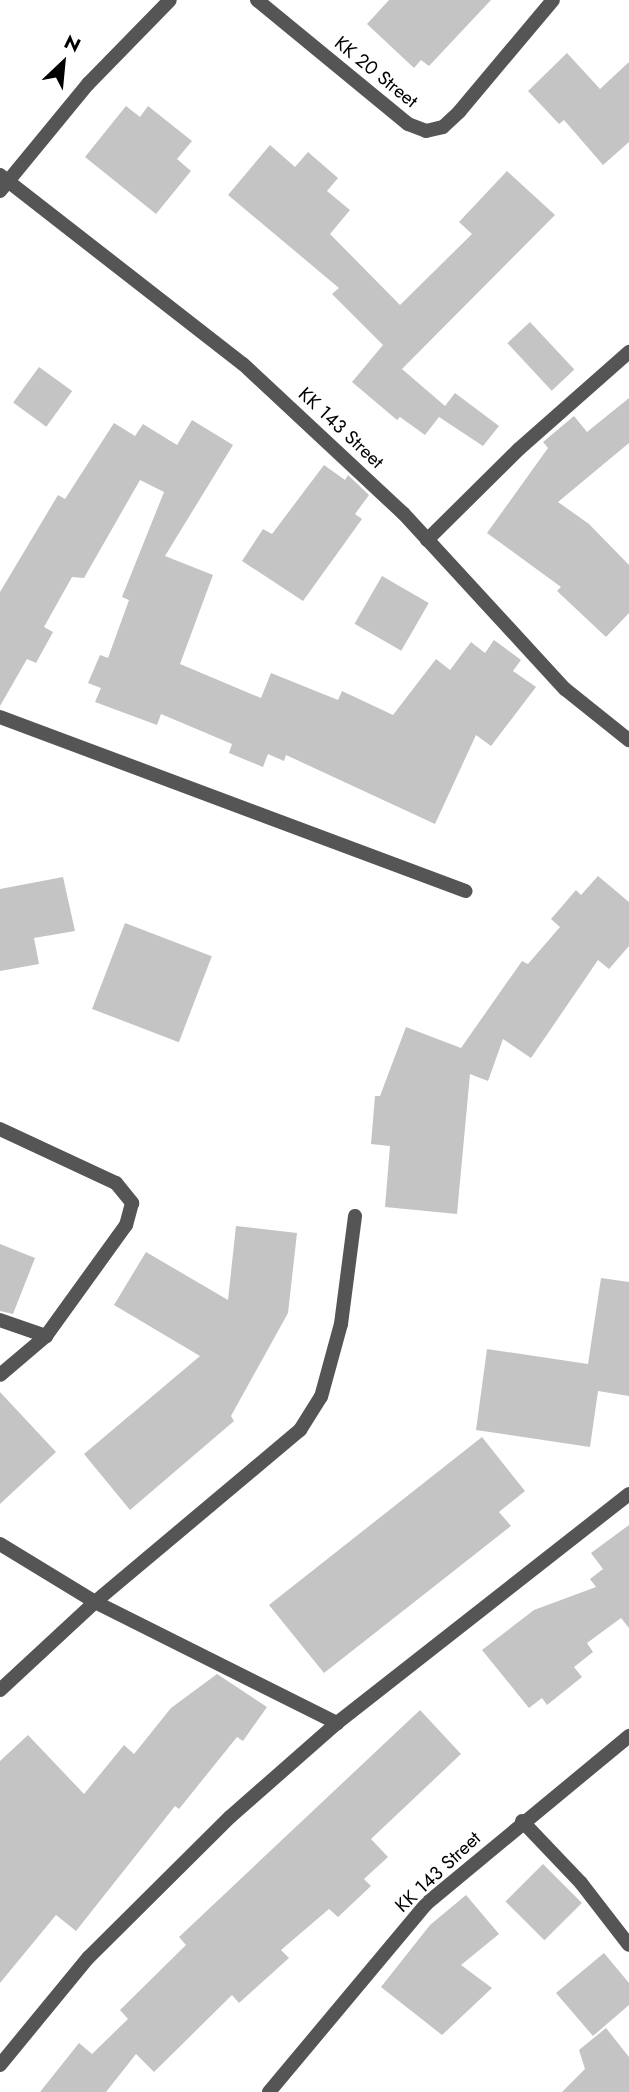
<!DOCTYPE html>
<style>
body{margin:0}
#map{position:relative;width:629px;height:2092px;overflow:hidden;background:#fff;font-family:Jost,sans-serif}
div>[style]{position:absolute}
[style*='--x']{left:calc(var(--x)*1px);top:calc(var(--y)*1px);width:calc(var(--w)*1px);rotate:calc(var(--a)*1deg)}
.building>*{inset:0;background:#c4c4c4;transform-origin:0 0}
.street>*{height:14px;margin:-7px;padding:0 7px;transform-origin:7px;border-radius:7px;background:#555}
span{translate:-50% -50%;white-space:nowrap;text-align:center;line-height:1.15;-webkit-text-stroke:5px #fff;paint-order:stroke}
.street-label{font-size:19px;color:#000}
.north{position:absolute;left:28px;top:28px;width:70px;height:70px;-webkit-text-stroke:5px #fff;paint-order:stroke;rotate:26deg;font-size:19px;font-weight:700;line-height:28px;text-align:center;color:#000}
.north::after{content:'';display:block;margin:auto;width:24px;height:32px;background:#000;clip-path:polygon(50% 0,100% 100%,50% 72%,0 100%)}
</style>
<div id="map">
<div class="building">
<i style="clip-path:polygon(389px 0,491px 0,429px 66px,421px 60px,414px 68px,367px 24px)"></i>
<i style="clip-path:polygon(567px 53px,600px 89px,629px 62px,629px 142px,603px 165px,564px 120px,559px 124px,528px 91px)"></i>
<i style="clip-path:polygon(126px 106px,140px 117px,148px 106px,192px 141px,177px 159px,191px 171px,156px 214px,85px 157px)"></i>
<i style="clip-path:polygon(270px 145px,295px 167px,308px 152px,338px 178px,327px 191px,350px 210px,330px 234px,400px 305px,472px 234px,459px 222px,507px 171px,555px 215px,402px 369px,445px 406px,455px 393px,499px 426px,483px 446px,439px 417px,425px 435px,400px 417px,397px 420px,352px 382px,383px 345px,332px 294px,339px 288px,228px 195px)"></i>
<i style="left:530px;top:322px;width:65px;height:31px;rotate:47deg"></i>
<i style="left:39px;top:367px;width:41px;height:44px;rotate:36deg"></i>
<i style="clip-path:polygon(629px 398px,629px 443px,558px 502px,589px 524px,629px 565px,629px 613px,606px 637px,557px 591px,561px 587px,487px 533px,548px 448px,543px 442px,574px 416px,587px 432px)"></i>
<i style="clip-path:polygon(192px 420px,233px 445px,165px 556px,213px 575px,180px 664px,261px 698px,271px 673px,338px 700px,342px 691px,393px 715px,436px 659px,450px 670px,471px 642px,485px 653px,494px 640px,521px 660px,513px 671px,536px 687px,491px 746px,476px 735px,435px 824px,286px 755px,284px 761px,268px 754px,263px 767px,229px 753px,232px 744px,161px 714px,157px 725px,95px 702px,101px 688px,88px 683px,100px 655px,108px 658px,129px 600px,122px 597px,164px 492px,140px 480px,84px 578px,72px 577px,44px 627px,53px 632px,36px 663px,27px 659px,0 706px,0 592px,58px 495px,65px 499px,114px 423px,135px 436px,143px 424px,177px 445px)"></i>
<i style="clip-path:polygon(324px 465px,345px 480px,348px 475px,369px 495px,355px 514px,362px 519px,303px 601px,242px 561px,263px 529px,272px 534px)"></i>
<i style="left:382px;top:576px;width:54px;height:55px;rotate:30deg"></i>
<i style="clip-path:polygon(598px 876px,629px 902px,629px 946px,609px 969px,598px 960px,531px 1058px,503px 1039px,488px 1081px,470px 1074px,457px 1214px,385px 1207px,390px 1146px,371px 1144px,375px 1096px,380px 1096px,406px 1027px,461px 1048px,522px 961px,528px 964px,560px 927px,551px 919px,576px 890px,581px 895px)"></i>
<i style="clip-path:polygon(63px 877px,75px 931px,34px 938px,39px 964px,0 971px,0 889px)"></i>
<i style="left:125px;top:923px;width:93px;height:92px;rotate:21deg"></i>
<i style="clip-path:polygon(236px 1226px,297px 1233px,288px 1313px,231px 1416px,234px 1421px,130px 1510px,84px 1454px,200px 1356px,114px 1305px,146px 1252px,228px 1300px)"></i>
<i style="clip-path:polygon(0 1244px,35px 1258px,13px 1314px,0 1311px)"></i>
<i style="clip-path:polygon(601px 1278px,629px 1282px,629px 1396px,598px 1391px,590px 1447px,476px 1430px,487px 1349px,588px 1364px)"></i>
<i style="clip-path:polygon(0 1392px,56px 1452px,0 1504px)"></i>
<i style="clip-path:polygon(482px 1437px,525px 1491px,499px 1512px,511px 1526px,324px 1673px,269px 1605px)"></i>
<i style="clip-path:polygon(629px 1525px,629px 1628px,621px 1618px,587px 1643px,593px 1652px,574px 1667px,582px 1677px,547px 1705px,542px 1698px,529px 1708px,482px 1650px,534px 1610px,596px 1587px,590px 1579px,603px 1569px,591px 1553px)"></i>
<i style="clip-path:polygon(217px 1674px,267px 1707px,243px 1741px,237px 1737px,179px 1809px,175px 1806px,76px 1931px,56px 1915px,0 1983px,0 1761px,28px 1735px,84px 1794px,124px 1745px,134px 1754px,171px 1708px)"></i>
<i style="clip-path:polygon(420px 1710px,461px 1754px,371px 1839px,388px 1857px,364px 1879px,371px 1886px,338px 1917px,329px 1909px,281px 1950px,289px 1958px,239px 2003px,232px 1995px,154px 2072px,136px 2054px,106px 2092px,40px 2092px,79px 2043px,92px 2054px,128px 2019px,120px 2010px,186px 1945px,179px 1937px)"></i>
<i style="left:543px;top:1864px;width:55px;height:53px;rotate:45deg"></i>
<i style="clip-path:polygon(466px 1895px,499px 1934px,461px 1965px,492px 1988px,442px 2035px,381px 1987px,430px 1925px)"></i>
<i style="clip-path:polygon(604px 1953px,629px 1983px,629px 2005px,593px 2036px,556px 1993px)"></i>
<i style="clip-path:polygon(606px 2028px,629px 2057px,629px 2092px,562px 2092px,585px 2069px,579px 2050px)"></i>
</div>
<div class="street">
<i style="--x:257;--y:0;--w:195;--a:39.4"></i>
<i style="--x:408;--y:124;--w:19;--a:21"></i>
<i style="--x:426;--y:131;--w:17;--a:-13"></i>
<i style="--x:443;--y:127;--w:22;--a:-43"></i>
<i style="--x:459;--y:112;--w:146;--a:-50"></i>
<i style="--x:0;--y:175;--w:308;--a:37.9"></i>
<i style="--x:243;--y:364;--w:219;--a:43"></i>
<i style="--x:403;--y:513;--w:239;--a:47.4"></i>
<i style="--x:565;--y:689;--w:82;--a:38.6"></i>
<i style="--x:0;--y:191;--w:139;--a:-50.6"></i>
<i style="--x:88;--y:84;--w:117;--a:-45.7"></i>
<i style="--x:427;--y:540;--w:129;--a:-44.7"></i>
<i style="--x:519;--y:449;--w:147;--a:-41.4"></i>
<i style="--x:0;--y:717;--w:497;--a:20.5"></i>
<i style="--x:0;--y:1129;--w:128;--a:25"></i>
<i style="--x:116;--y:1183;--w:26;--a:51"></i>
<i style="--x:132;--y:1203;--w:23;--a:105"></i>
<i style="--x:126;--y:1225;--w:137;--a:125.8"></i>
<i style="--x:46;--y:1336;--w:60;--a:139.7"></i>
<i style="--x:0;--y:1320;--w:49;--a:19.2"></i>
<i style="--x:0;--y:1544;--w:111;--a:31.4"></i>
<i style="--x:95;--y:1602;--w:271;--a:26.6"></i>
<i style="--x:0;--y:1690;--w:129;--a:-42.8"></i>
<i style="--x:95;--y:1602;--w:268;--a:-40"></i>
<i style="--x:300;--y:1430;--w:39;--a:-58"></i>
<i style="--x:321;--y:1397;--w:76;--a:-74.7"></i>
<i style="--x:341;--y:1324;--w:109;--a:-82.6"></i>
<i style="--x:522;--y:1821;--w:86;--a:46.4"></i>
<i style="--x:581;--y:1883;--w:78;--a:52.3"></i>
<i style="--x:0;--y:2065;--w:139;--a:-50.6"></i>
<i style="--x:88;--y:1958;--w:200;--a:-44.8"></i>
<i style="--x:230;--y:1817;--w:142;--a:-41.3"></i>
<i style="--x:337;--y:1723;--w:371;--a:-38.1"></i>
<i style="--x:269;--y:2092;--w:245;--a:-50.1"></i>
<i style="--x:426;--y:1904;--w:264;--a:-39.6"></i>
</div>
<div class="street-label">
<span style="left:376px;top:72px;rotate:39deg">KK 20 Street</span>
<span style="left:341px;top:428px;rotate:43deg">KK 143 Street</span>
<span style="left:438px;top:1872px;rotate:-43deg">KK 143 Street</span>
</div>
<div class="north">N</div>
</div>
